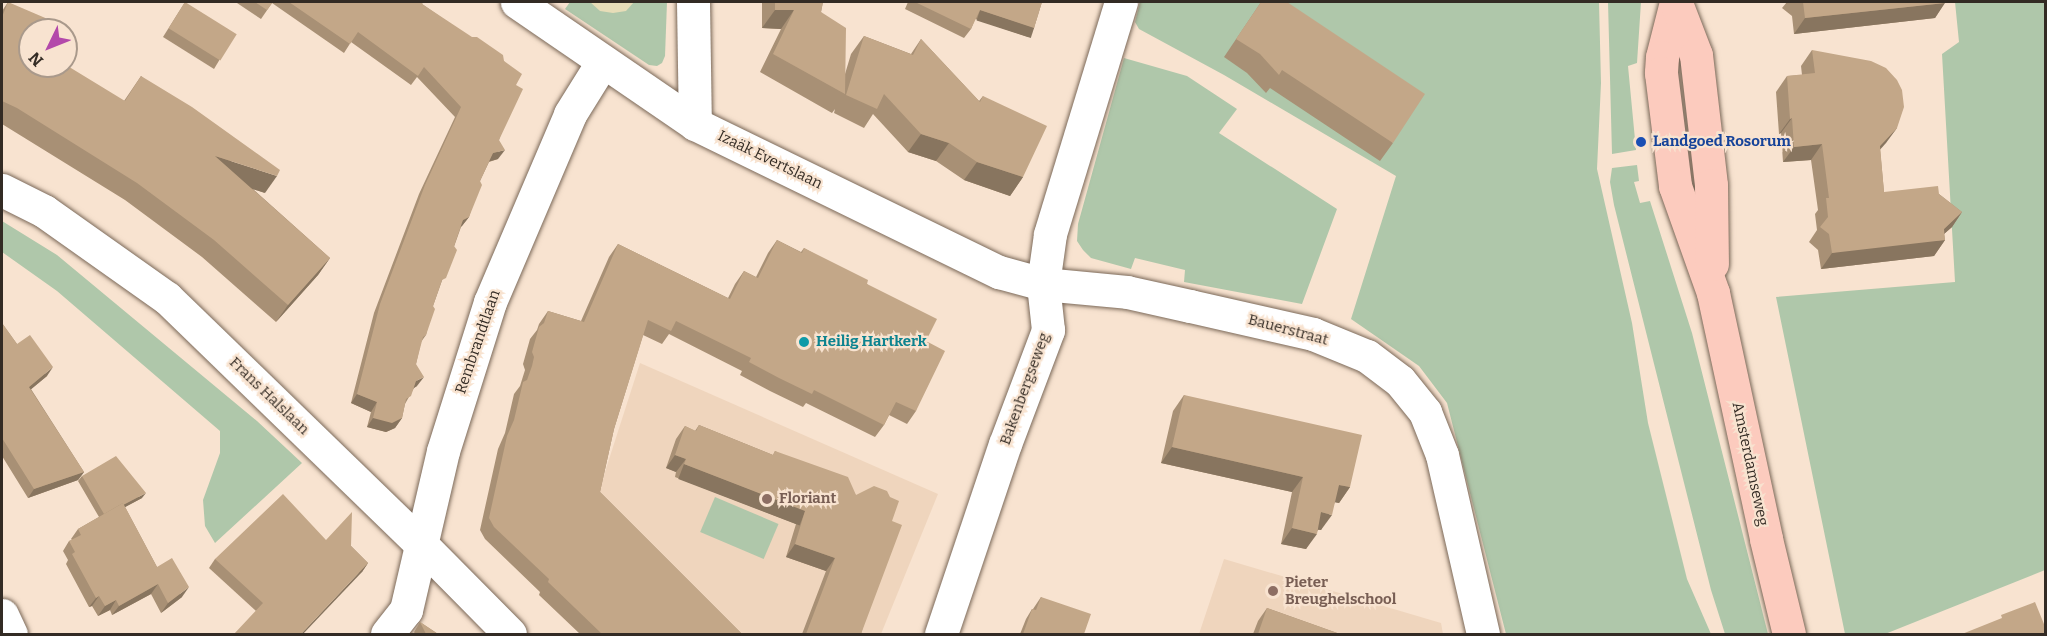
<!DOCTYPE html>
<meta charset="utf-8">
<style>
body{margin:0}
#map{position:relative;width:2047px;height:636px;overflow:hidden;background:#f8e3d0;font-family:Bitter,serif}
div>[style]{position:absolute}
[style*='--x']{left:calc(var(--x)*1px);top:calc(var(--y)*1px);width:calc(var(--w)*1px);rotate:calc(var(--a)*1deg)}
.built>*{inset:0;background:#efd5bd}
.green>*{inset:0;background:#afc7aa;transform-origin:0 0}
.sand>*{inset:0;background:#e7ddb8}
.roads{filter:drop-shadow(0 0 2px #7b6959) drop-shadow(0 0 2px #7b6959)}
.minor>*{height:33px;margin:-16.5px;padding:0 16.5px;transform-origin:16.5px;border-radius:16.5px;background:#fff}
.major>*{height:33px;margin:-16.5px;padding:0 16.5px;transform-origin:16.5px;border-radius:16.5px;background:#fccbbe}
.wall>*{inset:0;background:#a89075}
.shaded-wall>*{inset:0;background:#88755f;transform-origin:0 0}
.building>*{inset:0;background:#c3a788;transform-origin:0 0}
.dots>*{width:16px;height:16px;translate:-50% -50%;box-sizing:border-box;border:3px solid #f8e3d0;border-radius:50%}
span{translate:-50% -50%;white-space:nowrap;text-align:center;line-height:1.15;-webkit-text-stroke:4.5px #f8e3d0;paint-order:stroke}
.transit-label{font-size:15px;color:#164399;font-weight:700}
.left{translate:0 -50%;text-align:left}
.street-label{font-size:15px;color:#332b24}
.culture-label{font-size:15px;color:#0d838f;font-weight:700}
.education-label{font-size:15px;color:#785e54;font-weight:700}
.frame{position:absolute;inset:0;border:3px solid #332b24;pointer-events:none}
.north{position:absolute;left:18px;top:18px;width:60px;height:60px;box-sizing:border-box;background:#f8e3d0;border:2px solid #a9998b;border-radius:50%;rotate:227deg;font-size:16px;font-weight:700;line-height:24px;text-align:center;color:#332b24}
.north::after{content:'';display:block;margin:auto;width:21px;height:27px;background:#b349aa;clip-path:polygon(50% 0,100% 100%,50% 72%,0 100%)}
</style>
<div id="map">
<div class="built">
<i style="clip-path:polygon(640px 363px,938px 494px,881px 634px,726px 634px,595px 503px)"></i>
<i style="clip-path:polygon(1224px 559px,1441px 623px,1443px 634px,1199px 634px)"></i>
</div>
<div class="green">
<i style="clip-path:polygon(570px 2px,667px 2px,665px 56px,662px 63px,657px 66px,649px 65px,565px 9px)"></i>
<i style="clip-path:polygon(1140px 2px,1599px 2px,1601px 83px,1597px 169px,1632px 323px,1648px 423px,1687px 579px,1711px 634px,1506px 634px,1447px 403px,1419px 366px,1351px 319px,1396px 176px,1224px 75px,1139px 29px,1135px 22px)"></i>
<i style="clip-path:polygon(1608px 2px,1641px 2px,1637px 63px,1628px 66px,1636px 150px,1612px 154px)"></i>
<i style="clip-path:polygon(1955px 2px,2045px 2px,2045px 570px,1885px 634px,1845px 634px,1776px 297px,1955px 282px,1942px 54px,1959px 42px)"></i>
<i style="clip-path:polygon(1124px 58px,1187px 76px,1237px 109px,1219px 133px,1337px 209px,1302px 304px,1184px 282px,1185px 270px,1135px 258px,1131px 269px,1091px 258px,1083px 250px,1077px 241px,1078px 224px)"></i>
<i style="clip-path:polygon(1637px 165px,1639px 181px,1634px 182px,1640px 203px,1650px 201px,1692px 333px,1768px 634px,1725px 634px,1711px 590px,1614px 205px,1610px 182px,1612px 168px)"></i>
<i style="clip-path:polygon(2px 221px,57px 255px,257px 421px,302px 463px,215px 543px,205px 526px,203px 500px,220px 453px,220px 431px,57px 291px,2px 252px)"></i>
<i style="left:715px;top:497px;width:69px;height:38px;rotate:23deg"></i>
</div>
<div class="sand">
<i style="clip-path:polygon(590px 2px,634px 2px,626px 11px,613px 13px,600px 11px)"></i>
</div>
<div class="roads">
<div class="minor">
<i style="--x:517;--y:2;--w:216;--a:34.4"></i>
<i style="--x:695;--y:124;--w:338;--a:26"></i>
<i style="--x:999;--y:272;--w:46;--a:15.3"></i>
<i style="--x:1043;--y:284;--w:84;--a:5.4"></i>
<i style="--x:1127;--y:292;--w:65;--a:12.5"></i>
<i style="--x:1190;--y:306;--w:126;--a:12.8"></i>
<i style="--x:1313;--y:334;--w:58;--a:22.2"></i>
<i style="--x:1367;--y:356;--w:41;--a:37.1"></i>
<i style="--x:1400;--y:381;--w:40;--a:51"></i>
<i style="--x:1425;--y:412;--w:46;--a:68.4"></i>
<i style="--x:1442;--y:455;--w:184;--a:77.1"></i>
<i style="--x:693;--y:2;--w:122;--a:89.1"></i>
<i style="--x:2;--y:190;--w:47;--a:26.6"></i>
<i style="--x:44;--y:211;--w:151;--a:35.3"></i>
<i style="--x:167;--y:298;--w:355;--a:44.1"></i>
<i style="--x:422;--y:545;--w:125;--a:45.3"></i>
<i style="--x:2;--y:615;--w:21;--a:65"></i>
<i style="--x:387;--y:634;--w:31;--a:-52"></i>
<i style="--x:406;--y:610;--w:163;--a:-76.9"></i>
<i style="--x:443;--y:451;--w:156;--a:-72.5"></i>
<i style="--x:490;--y:302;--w:204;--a:-66.9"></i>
<i style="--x:570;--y:114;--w:62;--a:-58.1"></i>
<i style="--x:941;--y:634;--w:200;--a:-71.4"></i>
<i style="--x:1005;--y:444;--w:122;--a:-69.3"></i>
<i style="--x:1048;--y:330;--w:46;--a:-96.2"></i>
<i style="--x:1043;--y:284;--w:50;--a:-82"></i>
<i style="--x:1050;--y:234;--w:243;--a:-73"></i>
</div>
<div class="major">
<i style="--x:1676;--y:2;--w:57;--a:104.3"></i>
<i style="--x:1662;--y:57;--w:16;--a:94"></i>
<i style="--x:1661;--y:73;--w:114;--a:82.9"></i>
<i style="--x:1675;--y:186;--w:114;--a:70.4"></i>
<i style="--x:1713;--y:293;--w:252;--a:77.8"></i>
<i style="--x:1766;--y:539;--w:98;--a:76.4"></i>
<i style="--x:1676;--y:3;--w:56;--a:69"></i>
<i style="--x:1696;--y:55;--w:131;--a:83.4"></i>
<i style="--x:1711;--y:185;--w:79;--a:89.3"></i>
</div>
</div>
<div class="wall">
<i style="clip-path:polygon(8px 2px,30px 66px,124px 101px,141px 76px,265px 193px,253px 189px,330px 258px,318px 275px,276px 322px,202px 257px,125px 200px,2px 124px,2px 11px)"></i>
<i style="clip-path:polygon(185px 2px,220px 59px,214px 69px,163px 37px)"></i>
<i style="clip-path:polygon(238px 2px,423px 2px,422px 4px,504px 61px,516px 85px,499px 140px,498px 159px,489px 162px,480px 181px,469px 217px,461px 227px,433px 306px,426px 335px,421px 342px,416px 364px,417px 386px,414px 388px,405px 404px,402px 418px,395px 428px,386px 432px,367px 427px,371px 412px,351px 403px,374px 313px,419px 194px,455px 117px,417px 77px,411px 85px,351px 42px,344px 53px,272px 3px,261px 19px,237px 3px)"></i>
<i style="clip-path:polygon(762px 2px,823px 2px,821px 12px,845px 74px,851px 54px,864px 36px,911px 54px,921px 39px,979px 101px,983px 96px,1023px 177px,1010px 196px,964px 180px,936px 161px,908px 152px,873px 114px,864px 128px,834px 113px,835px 109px,832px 113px,760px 72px,781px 29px,762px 28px)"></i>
<i style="clip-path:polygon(908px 2px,1042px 2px,1034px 28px,1028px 37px,975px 19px,971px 29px,964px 38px,905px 9px)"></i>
<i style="clip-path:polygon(1261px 2px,1393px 143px,1380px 161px,1270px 88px,1266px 93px,1247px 73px,1224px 57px)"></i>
<i style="clip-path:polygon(1787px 2px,1945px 2px,1935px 18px,1794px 34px,1792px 16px,1782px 8px)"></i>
<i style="clip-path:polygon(1812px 50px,1897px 128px,1880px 149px,1884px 192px,1939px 194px,1962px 212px,1952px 227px,1944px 234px,1945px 240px,1934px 256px,1821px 269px,1818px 250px,1809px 242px,1817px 230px,1815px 214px,1818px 210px,1811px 160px,1783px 162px,1781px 133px,1779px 134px,1776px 92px,1787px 76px,1802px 75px,1801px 66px)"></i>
<i style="clip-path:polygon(777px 240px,801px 252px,804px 248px,867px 284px,926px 341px,916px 411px,907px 424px,889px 415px,884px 425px,875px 437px,806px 403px,803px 407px,770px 391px,740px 375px,742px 371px,669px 334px,662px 344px,643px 335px,614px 429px,600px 492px,742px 634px,580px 634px,539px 595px,540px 592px,485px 539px,480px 530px,498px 449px,505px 433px,514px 394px,520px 386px,525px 370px,523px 364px,530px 339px,537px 330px,539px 324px,548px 311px,581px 321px,609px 257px,618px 244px,728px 298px,735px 284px,744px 271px,756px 277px,768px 253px)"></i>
<i style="clip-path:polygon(2px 323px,17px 344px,47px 376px,31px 389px,84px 472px,78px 480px,28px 498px,2px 456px)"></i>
<i style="clip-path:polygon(1184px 395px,1350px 487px,1339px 503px,1335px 502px,1321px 530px,1318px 530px,1306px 549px,1281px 544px,1292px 492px,1161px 463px,1173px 411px)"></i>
<i style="clip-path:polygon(699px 425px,773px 455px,775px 451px,856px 495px,892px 521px,861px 634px,802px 634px,826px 571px,786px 557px,796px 524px,675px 477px,676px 472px,666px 468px,676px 439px,685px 426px,695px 431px)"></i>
<i style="clip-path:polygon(82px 476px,142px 498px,125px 507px,157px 567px,182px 597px,161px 613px,151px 594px,112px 615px,110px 610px,98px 616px,92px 606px,89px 607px,66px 564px,68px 560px,63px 551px,69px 541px,72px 540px,71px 539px,78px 529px,99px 517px,78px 481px)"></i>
<i style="clip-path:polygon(326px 540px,351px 546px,368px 563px,362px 572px,256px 611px,209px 568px,215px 559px)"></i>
<i style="clip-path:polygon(1041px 597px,1084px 634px,1020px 634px,1026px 619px,1032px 609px,1033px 609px)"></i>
<i style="clip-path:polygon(1267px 608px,1340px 634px,1253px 634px,1258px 621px)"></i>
<i style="clip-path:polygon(420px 622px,438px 634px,415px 634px,414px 632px)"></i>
</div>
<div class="shaded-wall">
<i style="clip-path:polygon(1945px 3px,1935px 18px,1794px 34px,1805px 18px)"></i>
<i style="clip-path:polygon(775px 10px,794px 10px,781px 29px,762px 28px)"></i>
<i style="left:980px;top:10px;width:57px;height:11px;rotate:18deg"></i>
<i style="clip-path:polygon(1792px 118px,1781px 133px,1779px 134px,1790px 119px)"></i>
<i style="clip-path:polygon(1897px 128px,1886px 143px,1869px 162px,1880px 146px)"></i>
<i style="clip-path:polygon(921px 134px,949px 143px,936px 161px,908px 152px)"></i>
<i style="clip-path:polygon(1822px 144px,1811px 160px,1783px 162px,1794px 147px)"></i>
<i style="clip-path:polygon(505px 150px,498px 159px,487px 162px,493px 153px)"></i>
<i style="clip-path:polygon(215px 156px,277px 176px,265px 193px,203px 173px)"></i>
<i style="clip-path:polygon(977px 162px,1023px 177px,1010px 196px,964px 180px)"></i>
<i style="clip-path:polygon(1962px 212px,1952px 227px,1936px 241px,1945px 240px,1934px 256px,1821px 269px,1832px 253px,1944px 229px)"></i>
<i style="clip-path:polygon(469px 217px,462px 226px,457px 229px,463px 220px)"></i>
<i style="clip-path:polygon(330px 258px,318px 275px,276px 322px,288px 305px)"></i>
<i style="clip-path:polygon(53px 367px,47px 376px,23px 396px,29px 387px)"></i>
<i style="clip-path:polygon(424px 377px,417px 386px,409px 391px,416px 381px)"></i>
<i style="clip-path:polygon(357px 394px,377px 402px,371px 412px,351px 403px)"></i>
<i style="clip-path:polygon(373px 418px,402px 418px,395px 428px,386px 432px,367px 427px)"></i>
<i style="clip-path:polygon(1172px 447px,1303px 477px,1292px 492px,1161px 463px)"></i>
<i style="clip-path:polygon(675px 455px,686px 459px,676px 472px,666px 468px)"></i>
<i style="left:684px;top:464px;width:130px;height:16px;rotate:21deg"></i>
<i style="clip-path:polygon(84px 472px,78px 480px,28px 498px,34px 489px)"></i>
<i style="clip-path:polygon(1339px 485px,1350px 487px,1339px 503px,1328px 501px)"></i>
<i style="clip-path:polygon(146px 493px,142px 498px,101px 520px,104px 515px)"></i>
<i style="clip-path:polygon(1321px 512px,1332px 515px,1321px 530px,1310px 528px)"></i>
<i style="clip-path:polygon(1292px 528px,1317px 534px,1306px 549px,1281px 544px)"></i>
<i style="clip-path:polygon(795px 544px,835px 558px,826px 571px,786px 557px)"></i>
<i style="clip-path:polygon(368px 563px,362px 572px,303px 634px,301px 634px)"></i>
<i style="clip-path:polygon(158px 584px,151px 594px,112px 615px,119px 606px)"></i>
<i style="clip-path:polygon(189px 587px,182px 597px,161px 613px,168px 603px)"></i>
<i style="clip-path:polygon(99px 596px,92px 606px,89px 607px,96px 598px)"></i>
<i style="clip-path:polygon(116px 600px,110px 610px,98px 616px,105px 606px)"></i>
</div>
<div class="building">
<i style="clip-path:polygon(8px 2px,64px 26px,62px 30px,30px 30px,30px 66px,66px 66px,66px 65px,125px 101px,141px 76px,192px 107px,280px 170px,277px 176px,215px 156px,330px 258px,288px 305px,214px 240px,137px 183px,17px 108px,2px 101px,2px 17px)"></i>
<i style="left:185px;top:2px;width:61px;height:31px;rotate:32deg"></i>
<i style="clip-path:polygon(255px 2px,273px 2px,267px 10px)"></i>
<i style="clip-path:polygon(289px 2px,423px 2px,422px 4px,472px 37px,477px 37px,503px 55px,504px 61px,522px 74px,516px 85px,523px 89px,499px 140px,505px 150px,493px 153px,480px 181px,482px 185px,469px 217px,463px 220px,454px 246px,457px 250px,446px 278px,442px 280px,433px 306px,435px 309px,426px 335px,423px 337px,416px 364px,424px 377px,416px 381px,411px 396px,406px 399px,402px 418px,392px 423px,373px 418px,377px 402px,357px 394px,380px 304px,425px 185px,461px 107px,424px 67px,418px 76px,358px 32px,350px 44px)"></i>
<i style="clip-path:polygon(775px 2px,823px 2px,821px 12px,846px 28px,845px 94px,773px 54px,794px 10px,775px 10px)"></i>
<i style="clip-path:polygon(915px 2px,1042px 2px,1034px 28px,980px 10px,971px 29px)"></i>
<i style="clip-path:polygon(1261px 2px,1287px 2px,1425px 94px,1393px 143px,1282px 70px,1279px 75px,1260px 54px,1236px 39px)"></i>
<i style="clip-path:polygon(1803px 2px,1945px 2px,1945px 3px,1805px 18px)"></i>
<i style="clip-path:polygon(864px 36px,913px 55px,921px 39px,980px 102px,983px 96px,1047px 126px,1023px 177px,977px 162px,949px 143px,921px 134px,884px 94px,877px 109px,846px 95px)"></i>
<i style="clip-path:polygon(1812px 50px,1871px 61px,1886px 68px,1897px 80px,1902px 90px,1904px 107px,1897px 128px,1880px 146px,1884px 192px,1938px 186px,1939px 194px,1962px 212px,1944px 229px,1945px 240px,1832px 253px,1829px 234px,1820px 227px,1828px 217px,1826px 198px,1829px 198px,1822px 144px,1794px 147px,1792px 118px,1790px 119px,1787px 76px,1815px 73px)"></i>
<i style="clip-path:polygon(777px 240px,802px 253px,804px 248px,868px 280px,867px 284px,937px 319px,926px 341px,945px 351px,916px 411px,896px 402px,884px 425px,814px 390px,812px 394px,779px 378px,749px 362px,751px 358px,676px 321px,671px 331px,648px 320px,614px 429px,600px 492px,742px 634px,602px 634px,548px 582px,549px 579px,494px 527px,489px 518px,507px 436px,514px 420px,523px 382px,527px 380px,532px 366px,534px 357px,532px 352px,539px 327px,544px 323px,548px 311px,584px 322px,618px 244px,730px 299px,744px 271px,758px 278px)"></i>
<i style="clip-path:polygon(2px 323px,17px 344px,30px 335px,53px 367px,29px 387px,84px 472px,34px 489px,2px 438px)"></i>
<i style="clip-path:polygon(1184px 395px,1362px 435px,1350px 487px,1339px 485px,1332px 515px,1321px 512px,1317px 534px,1292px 528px,1303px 477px,1172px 447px)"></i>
<i style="clip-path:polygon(699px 425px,773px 455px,775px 451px,848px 477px,856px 495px,874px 486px,887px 491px,890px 497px,899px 501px,892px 521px,902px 525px,861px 634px,806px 634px,835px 558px,795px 544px,805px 511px,684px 464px,686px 459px,675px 455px,685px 426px,696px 431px)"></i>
<i style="clip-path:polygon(116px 456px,146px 493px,123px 505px,123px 503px,104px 514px,82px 476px)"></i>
<i style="clip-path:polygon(283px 494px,326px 540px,352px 512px,351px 546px,368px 563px,301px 634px,234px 634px,263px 603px,215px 559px)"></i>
<i style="clip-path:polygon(123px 503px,157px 567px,172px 558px,189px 587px,168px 603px,158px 584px,119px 606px,116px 600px,105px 606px,99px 596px,96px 598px,72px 554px,75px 552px,69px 541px,81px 535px,78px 529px)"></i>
<i style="clip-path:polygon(1041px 597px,1091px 614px,1084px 634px,1023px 634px,1032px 609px,1036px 610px)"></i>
<i style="clip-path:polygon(2035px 602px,2046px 629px,2046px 634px,1962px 634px,2002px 618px,2001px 615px)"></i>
<i style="clip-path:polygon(1267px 608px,1340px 634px,1258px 634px)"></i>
<i style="clip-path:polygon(420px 622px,438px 634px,426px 634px)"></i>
</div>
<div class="dots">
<i style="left:1641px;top:142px;background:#1a4fb4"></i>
<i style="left:804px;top:342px;background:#0f9aa8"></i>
<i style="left:767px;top:499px;background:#8d6e63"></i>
<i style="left:1273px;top:591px;background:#8d6e63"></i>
</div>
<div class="transit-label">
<span class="left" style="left:1653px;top:142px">Landgoed Rosorum</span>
</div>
<div class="street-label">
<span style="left:770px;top:160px;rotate:26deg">Izaäk Evertslaan</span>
<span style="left:1288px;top:330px;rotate:15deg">Bauerstraat</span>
<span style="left:478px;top:342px;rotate:-71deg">Rembrandtlaan</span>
<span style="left:1025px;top:389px;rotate:-70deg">Bakenbergseweg</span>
<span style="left:269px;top:396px;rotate:44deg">Frans Halslaan</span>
<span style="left:1750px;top:464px;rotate:78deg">Amsterdamseweg</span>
</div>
<div class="culture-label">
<span class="left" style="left:816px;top:342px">Heilig Hartkerk</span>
</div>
<div class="education-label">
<span class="left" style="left:779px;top:499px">Floriant</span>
<span class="left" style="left:1285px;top:591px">Pieter<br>Breughelschool</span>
</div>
<div class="frame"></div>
<div class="north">N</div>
</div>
